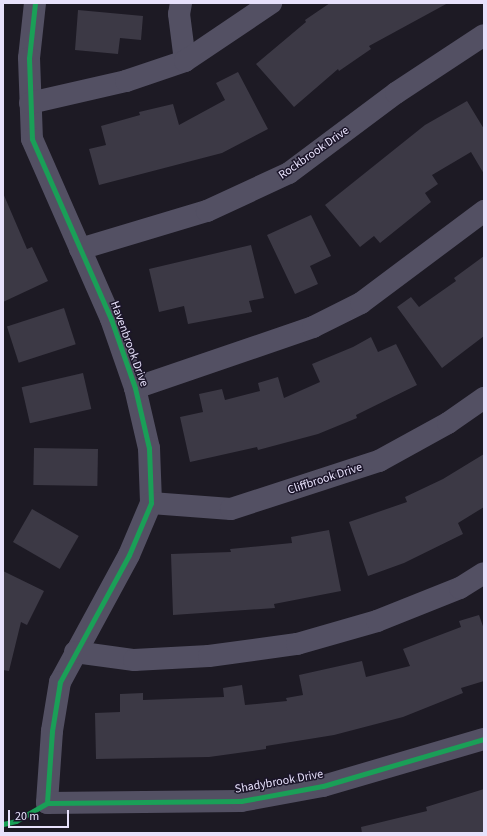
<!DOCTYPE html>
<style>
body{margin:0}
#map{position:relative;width:487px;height:836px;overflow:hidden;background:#1d1a24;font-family:"Source Sans 3",sans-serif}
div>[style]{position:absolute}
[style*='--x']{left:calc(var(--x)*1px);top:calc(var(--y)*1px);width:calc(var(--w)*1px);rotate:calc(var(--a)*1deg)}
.building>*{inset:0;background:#3c3945;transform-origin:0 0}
.minor>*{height:22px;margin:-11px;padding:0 11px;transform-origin:11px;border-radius:11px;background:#535063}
.cycleway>*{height:5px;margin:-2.5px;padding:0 2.5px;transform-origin:2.5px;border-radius:2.5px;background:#1a9f57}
span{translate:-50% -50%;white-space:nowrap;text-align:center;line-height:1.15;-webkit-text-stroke:3px #1b1529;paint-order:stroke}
.street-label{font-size:12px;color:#e7e1fb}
.frame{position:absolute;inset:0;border:4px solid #e7e1fb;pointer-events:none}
.scale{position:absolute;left:8px;top:810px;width:61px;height:18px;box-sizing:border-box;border:2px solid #e7e1fb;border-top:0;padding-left:5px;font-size:12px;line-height:14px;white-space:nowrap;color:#e7e1fb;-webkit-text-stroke:3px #1b1529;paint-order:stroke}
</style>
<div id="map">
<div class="building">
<i style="clip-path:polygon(330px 3px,448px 3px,369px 46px,371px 49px,339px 71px,338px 69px,294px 107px,256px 64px,306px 22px,305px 20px)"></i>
<i style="clip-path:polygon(78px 10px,143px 16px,141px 40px,120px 38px,118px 54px,75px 50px)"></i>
<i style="clip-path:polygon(238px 72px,268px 129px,222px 153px,99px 185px,89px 149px,106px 145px,101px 126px,140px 115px,139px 112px,173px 104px,179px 125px,225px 100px,216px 83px)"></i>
<i style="clip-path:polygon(467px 101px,484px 129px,484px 174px,471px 152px,432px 175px,438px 184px,425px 193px,431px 202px,380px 243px,374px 236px,360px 247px,325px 205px,425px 125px)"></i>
<i style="clip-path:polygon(3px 193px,27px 249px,32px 247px,48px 281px,3px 302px)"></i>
<i style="clip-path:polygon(311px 215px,331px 256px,310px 266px,318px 284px,295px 294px,267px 235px)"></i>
<i style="clip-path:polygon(251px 245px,264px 298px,249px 301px,252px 312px,188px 324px,184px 306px,159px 312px,149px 269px)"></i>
<i style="clip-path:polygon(484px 256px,484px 336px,442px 368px,397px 307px,411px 297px,419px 307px,456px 281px,454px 278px)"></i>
<i style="left:64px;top:308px;width:38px;height:60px;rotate:72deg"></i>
<i style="clip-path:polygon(371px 337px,378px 352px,396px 344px,417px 385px,356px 415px,357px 418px,318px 434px,258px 450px,257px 447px,190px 462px,180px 417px,203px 412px,199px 394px,222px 389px,225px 400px,260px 391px,258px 383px,278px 377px,284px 398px,320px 382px,312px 364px,353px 347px)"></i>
<i style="left:83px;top:373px;width:37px;height:63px;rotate:77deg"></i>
<i style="left:34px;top:448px;width:64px;height:37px;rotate:1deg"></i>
<i style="clip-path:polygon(484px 454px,484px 507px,458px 523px,463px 534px,404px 563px,368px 576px,349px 522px,407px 502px,405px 497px,443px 479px)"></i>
<i style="left:32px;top:509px;width:54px;height:38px;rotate:30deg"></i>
<i style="clip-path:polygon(329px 530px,341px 591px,274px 604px,275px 608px,173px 615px,171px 554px,231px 552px,230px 549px,292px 543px,291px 537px)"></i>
<i style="clip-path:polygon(3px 571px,44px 591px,27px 625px,21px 622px,9px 671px,3px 670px)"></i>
<i style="clip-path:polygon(479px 615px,484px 629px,484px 681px,461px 688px,463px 693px,403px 717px,334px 735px,266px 746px,266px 749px,209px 757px,96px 759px,95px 713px,120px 712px,120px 694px,143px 693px,143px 700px,224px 697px,223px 688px,242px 685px,245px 705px,287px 701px,286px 698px,303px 695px,299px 675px,362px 661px,366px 677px,410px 666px,403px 649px,461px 627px,459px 621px)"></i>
<i style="clip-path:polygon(484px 789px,484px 833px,362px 833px,361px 827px,427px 811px,426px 807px)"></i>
</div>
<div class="minor">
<i style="--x:35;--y:3;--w:55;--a:96.2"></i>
<i style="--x:29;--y:58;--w:81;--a:87.9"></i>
<i style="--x:32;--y:139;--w:197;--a:66.3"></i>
<i style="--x:111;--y:319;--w:73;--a:70.8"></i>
<i style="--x:135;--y:388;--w:62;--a:76.9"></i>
<i style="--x:149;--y:448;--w:55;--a:87.9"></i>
<i style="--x:151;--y:503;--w:56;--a:112.9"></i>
<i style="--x:129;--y:555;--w:145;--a:118.5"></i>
<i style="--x:60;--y:682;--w:50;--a:99.3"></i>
<i style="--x:52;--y:731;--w:72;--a:94"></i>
<i style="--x:47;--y:803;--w:194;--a:-0.6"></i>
<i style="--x:241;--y:801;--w:83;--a:-10.4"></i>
<i style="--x:323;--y:786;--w:168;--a:-16.3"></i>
<i style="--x:181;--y:3;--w:11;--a:100"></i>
<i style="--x:179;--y:14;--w:47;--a:82.7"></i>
<i style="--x:30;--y:103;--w:98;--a:-12.9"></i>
<i style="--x:126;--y:81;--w:62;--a:-18.7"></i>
<i style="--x:185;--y:61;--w:104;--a:-34"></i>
<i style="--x:80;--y:249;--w:133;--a:-16.7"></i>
<i style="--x:207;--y:211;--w:90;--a:-24.9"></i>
<i style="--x:289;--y:173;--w:134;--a:-36.8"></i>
<i style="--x:396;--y:93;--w:105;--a:-33.4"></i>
<i style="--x:135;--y:388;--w:188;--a:-18.9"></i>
<i style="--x:313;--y:327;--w:54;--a:-26.6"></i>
<i style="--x:361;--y:303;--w:154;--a:-36.8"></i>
<i style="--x:151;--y:503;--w:80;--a:4.3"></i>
<i style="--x:231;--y:509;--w:156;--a:-18"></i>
<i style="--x:379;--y:461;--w:79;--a:-28.8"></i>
<i style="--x:448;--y:423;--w:44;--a:-34.8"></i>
<i style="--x:75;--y:652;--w:60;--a:7.7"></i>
<i style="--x:134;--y:660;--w:75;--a:-3.1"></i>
<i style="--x:209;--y:656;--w:89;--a:-7.8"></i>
<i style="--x:297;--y:644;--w:83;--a:-16"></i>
<i style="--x:377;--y:621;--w:89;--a:-21.7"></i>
<i style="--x:460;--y:588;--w:28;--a:-32"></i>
</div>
<div class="cycleway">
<i style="--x:35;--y:3;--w:55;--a:96.2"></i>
<i style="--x:29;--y:58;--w:81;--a:87.9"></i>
<i style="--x:32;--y:139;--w:197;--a:66.3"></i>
<i style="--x:111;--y:319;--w:73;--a:70.8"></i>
<i style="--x:135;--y:388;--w:62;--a:76.9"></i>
<i style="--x:149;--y:448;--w:55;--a:87.9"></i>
<i style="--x:151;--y:503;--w:56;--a:112.9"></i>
<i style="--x:129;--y:555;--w:145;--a:118.5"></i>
<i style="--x:60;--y:682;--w:50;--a:99.3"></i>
<i style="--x:52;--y:731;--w:72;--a:94"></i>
<i style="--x:3;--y:824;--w:13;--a:-13"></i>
<i style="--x:16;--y:821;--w:36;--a:-30"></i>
<i style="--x:47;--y:803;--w:194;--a:-0.6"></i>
<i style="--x:241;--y:801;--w:83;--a:-10.4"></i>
<i style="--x:323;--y:786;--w:168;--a:-16.3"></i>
</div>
<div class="street-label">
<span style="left:314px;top:153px;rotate:-35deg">Rockbrook Drive</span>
<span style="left:129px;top:344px;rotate:70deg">Havenbrook Drive</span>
<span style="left:325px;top:479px;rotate:-18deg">Cliffbrook Drive</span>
<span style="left:279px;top:782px;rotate:-10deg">Shadybrook Drive</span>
</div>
<div class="frame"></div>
<div class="scale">20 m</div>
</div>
